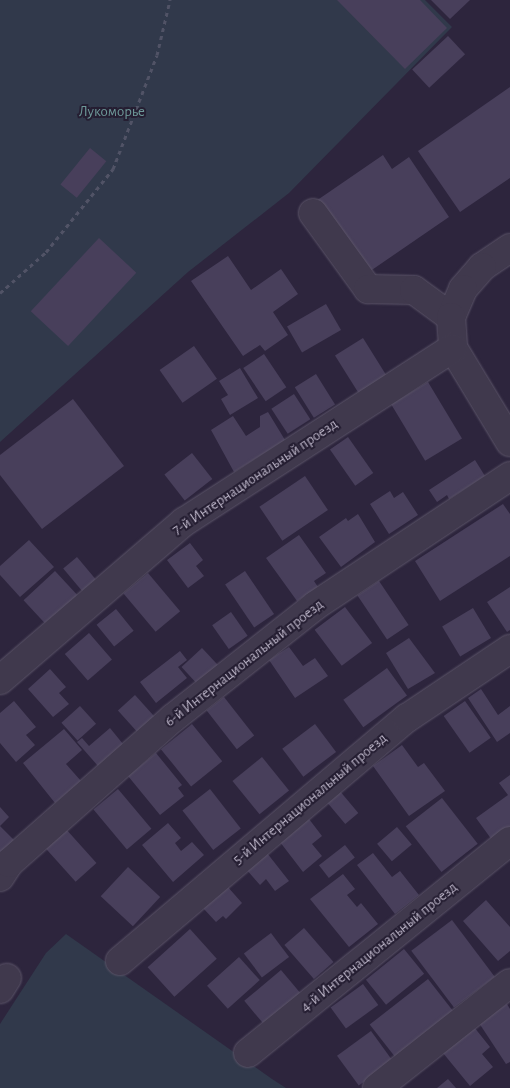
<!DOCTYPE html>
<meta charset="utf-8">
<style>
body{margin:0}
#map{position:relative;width:510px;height:1088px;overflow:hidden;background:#2d253d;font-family:"Alegreya Sans",sans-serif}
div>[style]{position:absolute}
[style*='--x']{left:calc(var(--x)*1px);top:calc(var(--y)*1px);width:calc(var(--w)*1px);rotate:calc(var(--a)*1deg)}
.green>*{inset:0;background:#31394b}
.building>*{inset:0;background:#483f5b;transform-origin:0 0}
.path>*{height:3px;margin-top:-1.5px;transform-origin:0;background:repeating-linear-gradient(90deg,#515366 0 4px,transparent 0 8px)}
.roads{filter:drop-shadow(0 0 1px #5b5468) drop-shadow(0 0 1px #5b5468)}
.minor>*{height:28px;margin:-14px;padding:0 14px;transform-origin:14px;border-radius:14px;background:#40394d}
span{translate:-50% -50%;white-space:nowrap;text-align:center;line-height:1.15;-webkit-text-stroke:4px #251e32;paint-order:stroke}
.park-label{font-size:15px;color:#6d9898}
.street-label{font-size:15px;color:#bcb5c8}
</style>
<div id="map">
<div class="green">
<i style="clip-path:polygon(0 0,425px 0,452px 27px,289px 193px,188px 272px,0 442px)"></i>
<i style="clip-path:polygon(66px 934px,272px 1079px,286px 1088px,0 1088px,0 1024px,46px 953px)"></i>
</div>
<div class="building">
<i style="clip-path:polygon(337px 0,420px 0,447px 28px,405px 69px)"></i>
<i style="clip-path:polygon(431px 0,470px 0,450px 19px)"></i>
<i style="left:448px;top:36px;width:25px;height:49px;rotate:47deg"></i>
<i style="clip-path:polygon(510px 87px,510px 178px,460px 212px,418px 151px)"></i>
<i style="left:90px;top:148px;width:21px;height:47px;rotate:39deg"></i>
<i style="clip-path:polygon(383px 155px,392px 169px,409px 157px,449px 217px,366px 274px,316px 201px)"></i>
<i style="left:99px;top:238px;width:51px;height:100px;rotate:43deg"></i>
<i style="clip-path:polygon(228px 256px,251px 290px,281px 269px,298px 294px,273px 312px,288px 335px,265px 351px,260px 345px,243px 356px,191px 281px)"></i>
<i style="left:326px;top:304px;width:30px;height:45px;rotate:60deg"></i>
<i style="left:363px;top:338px;width:44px;height:33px;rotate:58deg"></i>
<i style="left:194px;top:346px;width:40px;height:42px;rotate:55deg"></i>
<i style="left:264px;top:354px;width:40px;height:25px;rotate:56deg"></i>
<i style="clip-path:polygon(240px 368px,258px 398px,230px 415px,221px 399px,228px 395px,219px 381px)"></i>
<i style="left:316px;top:374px;width:36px;height:25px;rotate:58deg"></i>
<i style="left:428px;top:382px;width:66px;height:43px;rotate:59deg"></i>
<i style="left:294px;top:394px;width:30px;height:27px;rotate:57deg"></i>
<i style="clip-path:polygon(73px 399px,124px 466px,42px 529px,0 475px,0 455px)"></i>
<i style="clip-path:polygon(268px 412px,285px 440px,234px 472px,211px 430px,233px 416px,246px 436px,260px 427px,260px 416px)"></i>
<i style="left:348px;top:437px;width:44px;height:22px;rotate:55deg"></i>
<i style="left:192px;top:453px;width:33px;height:35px;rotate:52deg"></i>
<i style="clip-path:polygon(475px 460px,485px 476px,449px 499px,447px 495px,437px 502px,429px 490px)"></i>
<i style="left:305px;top:476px;width:41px;height:55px;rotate:56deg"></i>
<i style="clip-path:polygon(390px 491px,394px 498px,403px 492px,418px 515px,389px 534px,370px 504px)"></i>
<i style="clip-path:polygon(503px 504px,510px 514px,510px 556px,440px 601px,415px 561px)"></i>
<i style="clip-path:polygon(358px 514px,375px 542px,341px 567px,319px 537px,346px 518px,348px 521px)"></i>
<i style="clip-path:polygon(299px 535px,326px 573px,314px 581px,318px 587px,297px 601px,266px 558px)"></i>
<i style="clip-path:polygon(29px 540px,54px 567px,20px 597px,0 575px,0 566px)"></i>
<i style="clip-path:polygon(190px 543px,203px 560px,196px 566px,204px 576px,188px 588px,167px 560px)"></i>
<i style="left:77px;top:557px;width:30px;height:18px;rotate:50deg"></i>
<i style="left:55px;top:571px;width:33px;height:43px;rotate:47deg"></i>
<i style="left:245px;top:571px;width:52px;height:24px;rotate:56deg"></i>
<i style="left:148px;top:573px;width:50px;height:32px;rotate:50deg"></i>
<i style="left:379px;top:581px;width:53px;height:26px;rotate:56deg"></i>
<i style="clip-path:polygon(510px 587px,510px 630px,507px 632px,487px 602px)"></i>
<i style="left:345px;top:607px;width:45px;height:38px;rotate:53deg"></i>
<i style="left:473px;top:608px;width:35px;height:36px;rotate:59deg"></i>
<i style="left:116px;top:609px;width:28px;height:25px;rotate:51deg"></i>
<i style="left:231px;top:612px;width:29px;height:23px;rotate:55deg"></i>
<i style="left:89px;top:633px;width:35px;height:32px;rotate:49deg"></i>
<i style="clip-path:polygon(409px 638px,435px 673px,408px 689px,386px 653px)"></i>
<i style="clip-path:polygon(289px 647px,303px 666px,315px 658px,328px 676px,295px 698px,269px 660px)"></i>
<i style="left:202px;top:648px;width:25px;height:28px;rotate:47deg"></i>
<i style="clip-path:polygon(180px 651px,187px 660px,178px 667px,187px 678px,156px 703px,140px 682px)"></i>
<i style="left:387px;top:668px;width:34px;height:54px;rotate:54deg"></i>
<i style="clip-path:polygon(50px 669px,66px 687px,59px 693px,69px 704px,53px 717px,28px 689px)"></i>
<i style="clip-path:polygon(481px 689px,498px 715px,510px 706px,510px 733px,497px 742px,468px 698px)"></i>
<i style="left:135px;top:695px;width:31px;height:23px;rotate:48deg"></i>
<i style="left:224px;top:697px;width:49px;height:22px;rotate:52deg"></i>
<i style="clip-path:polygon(14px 701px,36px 727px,26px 735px,35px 745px,16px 762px,0 743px,0 713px)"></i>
<i style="left:465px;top:701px;width:45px;height:26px;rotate:55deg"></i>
<i style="left:80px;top:706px;width:24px;height:25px;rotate:48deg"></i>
<i style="left:192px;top:724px;width:48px;height:40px;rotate:51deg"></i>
<i style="left:315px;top:724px;width:35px;height:41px;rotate:53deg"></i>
<i style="clip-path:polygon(110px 728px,123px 744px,98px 766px,77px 742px,82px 738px,89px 746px)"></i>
<i style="clip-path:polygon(64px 729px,82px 750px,66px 764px,81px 781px,55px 803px,23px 763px)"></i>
<i style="clip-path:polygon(402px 745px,418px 767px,424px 763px,445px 791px,409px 816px,373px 766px)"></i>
<i style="clip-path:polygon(156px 753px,182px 785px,178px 788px,184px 796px,160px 815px,128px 776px)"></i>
<i style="left:262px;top:757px;width:43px;height:38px;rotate:51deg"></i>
<i style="clip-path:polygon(510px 775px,510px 827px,492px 840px,476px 818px,508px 795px,499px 783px)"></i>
<i style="left:118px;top:789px;width:52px;height:32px;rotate:50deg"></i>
<i style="left:210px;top:789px;width:50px;height:35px;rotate:52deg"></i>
<i style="left:339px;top:790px;width:30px;height:17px;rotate:50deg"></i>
<i style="left:442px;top:798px;width:58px;height:46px;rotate:52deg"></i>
<i style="clip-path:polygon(0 807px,9px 817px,0 826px,15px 841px,0 855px)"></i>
<i style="clip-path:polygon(309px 819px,322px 836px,312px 844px,322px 856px,303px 872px,280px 842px)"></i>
<i style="clip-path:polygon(168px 823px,181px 838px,175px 843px,181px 851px,192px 842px,204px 855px,173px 882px,142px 845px)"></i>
<i style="left:397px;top:827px;width:23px;height:26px;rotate:50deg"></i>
<i style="left:65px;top:828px;width:47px;height:28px;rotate:48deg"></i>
<i style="left:345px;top:845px;width:16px;height:33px;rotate:52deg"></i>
<i style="clip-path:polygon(267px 853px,289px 881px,275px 891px,266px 879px,260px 885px,246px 869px)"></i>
<i style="clip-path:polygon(373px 853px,392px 877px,400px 871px,419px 895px,395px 914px,357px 865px)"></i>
<i style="left:128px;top:867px;width:44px;height:40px;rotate:43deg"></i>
<i style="clip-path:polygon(343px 874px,355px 889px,347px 895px,357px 907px,361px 903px,378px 924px,349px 947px,310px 899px)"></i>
<i style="clip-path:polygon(227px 886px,242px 903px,226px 919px,223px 916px,216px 922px,203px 908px)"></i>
<i style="clip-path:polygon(486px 900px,510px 927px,510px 951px,498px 961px,463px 921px)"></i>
<i style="left:452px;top:920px;width:71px;height:51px;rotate:53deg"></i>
<i style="left:304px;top:928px;width:45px;height:26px;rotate:49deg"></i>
<i style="left:190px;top:929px;width:40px;height:57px;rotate:48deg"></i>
<i style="left:271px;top:933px;width:30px;height:34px;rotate:53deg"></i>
<i style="left:404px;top:949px;width:32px;height:49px;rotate:51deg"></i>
<i style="left:239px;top:957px;width:31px;height:43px;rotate:48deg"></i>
<i style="left:281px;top:970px;width:30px;height:48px;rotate:50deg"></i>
<i style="left:428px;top:979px;width:41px;height:74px;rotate:52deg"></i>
<i style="left:363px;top:984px;width:26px;height:40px;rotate:54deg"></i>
<i style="clip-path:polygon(507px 1004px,510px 1009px,510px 1062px,506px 1064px,479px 1023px)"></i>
<i style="clip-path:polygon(474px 1027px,490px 1047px,482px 1054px,493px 1067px,470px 1086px,443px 1053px)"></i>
<i style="left:371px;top:1031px;width:37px;height:42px;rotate:54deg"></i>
<i style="clip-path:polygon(448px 1079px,456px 1088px,437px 1088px)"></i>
</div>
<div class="path">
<i style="--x:0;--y:293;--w:62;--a:-41.7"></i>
<i style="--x:46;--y:252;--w:107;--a:-51.1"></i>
<i style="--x:113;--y:169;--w:122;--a:-68.9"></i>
<i style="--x:157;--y:55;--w:57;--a:-76.7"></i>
</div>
<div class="roads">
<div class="minor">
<i style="--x:313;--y:213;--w:94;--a:54.1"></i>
<i style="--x:368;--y:289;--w:46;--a:1.2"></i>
<i style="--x:414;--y:290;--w:46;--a:36.1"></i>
<i style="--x:510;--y:248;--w:34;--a:146"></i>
<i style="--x:482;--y:267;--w:29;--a:131"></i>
<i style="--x:463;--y:289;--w:30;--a:113"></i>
<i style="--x:451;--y:317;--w:31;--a:86"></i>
<i style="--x:453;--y:348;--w:110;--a:58.8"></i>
<i style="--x:0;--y:680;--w:243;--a:-40.7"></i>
<i style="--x:184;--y:522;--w:320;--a:-32.9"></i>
<i style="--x:0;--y:877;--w:17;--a:-57"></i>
<i style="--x:9;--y:863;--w:219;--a:-41.5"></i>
<i style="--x:173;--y:718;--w:182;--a:-38.3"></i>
<i style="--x:316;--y:605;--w:233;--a:-33.6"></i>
<i style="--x:120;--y:961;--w:376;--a:-40.3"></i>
<i style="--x:407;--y:718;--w:124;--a:-33.8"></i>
<i style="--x:0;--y:989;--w:13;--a:-58"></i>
<i style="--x:248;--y:1053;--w:337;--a:-39"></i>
<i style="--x:377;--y:1088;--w:169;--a:-38.3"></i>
</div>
</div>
<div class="park-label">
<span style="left:112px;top:112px">Лукоморье</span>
</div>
<div class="street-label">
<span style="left:255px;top:477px;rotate:-34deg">7-й Интернациональный проезд</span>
<span style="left:244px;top:663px;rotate:-38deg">6-й Интернациональный проезд</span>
<span style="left:310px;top:799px;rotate:-40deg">5-й Интернациональный проезд</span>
<span style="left:379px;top:947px;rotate:-39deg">4-й Интернациональный проезд</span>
</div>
</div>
